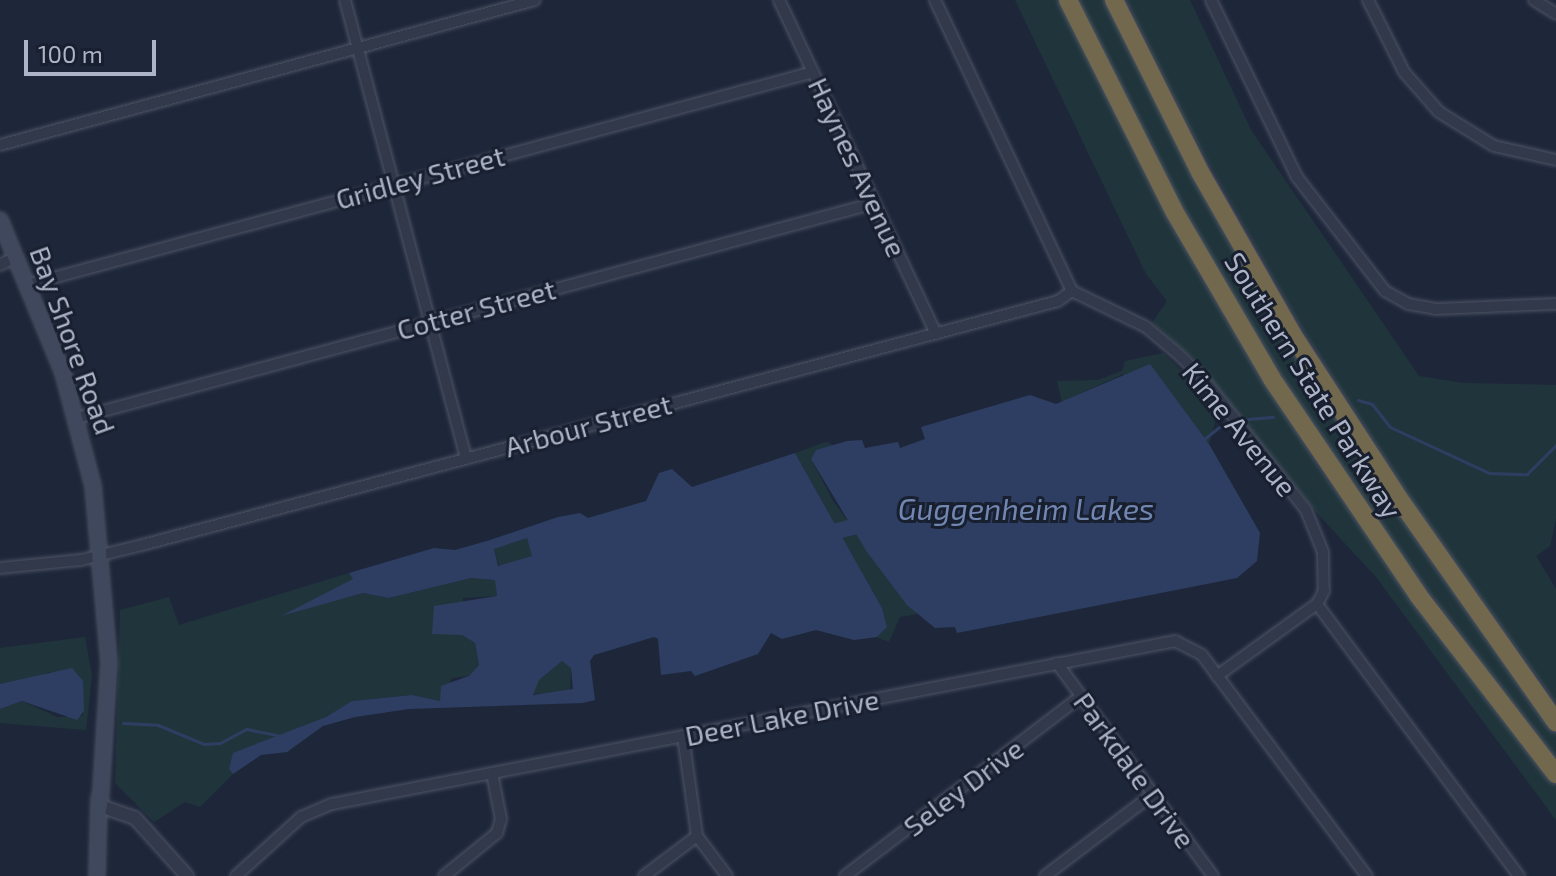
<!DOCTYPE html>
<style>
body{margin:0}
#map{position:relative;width:1556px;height:876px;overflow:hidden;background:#1e273a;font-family:"Exo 2",sans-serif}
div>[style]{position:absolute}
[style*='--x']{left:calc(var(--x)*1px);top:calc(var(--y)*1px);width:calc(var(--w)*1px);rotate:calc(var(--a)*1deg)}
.green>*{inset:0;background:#20353b;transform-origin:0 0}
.water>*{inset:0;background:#2e3e62}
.stream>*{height:3px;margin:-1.5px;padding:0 1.5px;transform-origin:1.5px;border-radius:1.5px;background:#2e3e62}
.river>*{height:16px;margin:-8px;padding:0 8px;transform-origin:8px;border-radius:8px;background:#2e3e62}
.roads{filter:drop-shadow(0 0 2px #4d5465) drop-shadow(0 0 2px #4d5465)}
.minor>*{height:10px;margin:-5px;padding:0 5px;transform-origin:5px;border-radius:5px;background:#32394b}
.tertiary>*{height:12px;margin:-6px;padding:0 6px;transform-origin:6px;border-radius:6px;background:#32394b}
.secondary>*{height:14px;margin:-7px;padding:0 7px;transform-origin:7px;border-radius:7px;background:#40485e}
.motorway>*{height:18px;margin:-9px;padding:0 9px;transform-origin:9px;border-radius:9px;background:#72684e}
span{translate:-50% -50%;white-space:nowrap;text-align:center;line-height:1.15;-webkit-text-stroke:6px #181f2f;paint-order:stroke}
.street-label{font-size:28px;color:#adb4c7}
.water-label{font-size:30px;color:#7286b2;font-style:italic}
.scale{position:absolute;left:24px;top:40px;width:132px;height:36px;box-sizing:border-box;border:4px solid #adb4c7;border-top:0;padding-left:10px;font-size:24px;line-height:28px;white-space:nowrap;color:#adb4c7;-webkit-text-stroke:6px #181f2f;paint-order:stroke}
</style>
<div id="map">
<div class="green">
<i style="clip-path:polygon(1015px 0,1060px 0,1201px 278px,1321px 471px,1556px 785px,1556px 820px,1376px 577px,1316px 512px,1198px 362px,1152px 323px,1167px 301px,1146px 274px)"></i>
<i style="clip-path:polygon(1078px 0,1106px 0,1154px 99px,1509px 669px,1556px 732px,1556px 760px,1387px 537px,1289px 389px,1184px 213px)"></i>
<i style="clip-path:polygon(1126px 0,1190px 0,1251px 130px,1419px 376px,1463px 383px,1556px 385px,1556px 518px,1550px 546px,1536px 556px,1556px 589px,1556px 703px,1416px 507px,1300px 325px,1190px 129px)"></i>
<i style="clip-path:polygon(1163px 353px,1219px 408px,1209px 444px,1123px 374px,1062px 402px,1057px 381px,1098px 380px,1122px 371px,1125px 361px)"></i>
<i style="clip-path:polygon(826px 442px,833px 445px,816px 450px,811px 459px,833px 501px,918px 614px,900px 617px,889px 642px,877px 637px,887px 627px,882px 608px,795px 453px)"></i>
<i style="left:527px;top:538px;width:19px;height:35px;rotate:72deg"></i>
<i style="clip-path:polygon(349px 573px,354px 579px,289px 613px,363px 593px,389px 598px,471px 578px,496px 580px,497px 596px,463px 598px,462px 635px,475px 643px,479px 665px,469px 676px,452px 678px,440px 701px,412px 695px,352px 701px,326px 717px,234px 753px,229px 769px,233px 774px,200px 807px,185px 802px,154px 822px,115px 783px,120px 610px,169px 597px,179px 625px)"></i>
<i style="clip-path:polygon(85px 637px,92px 675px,86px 730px,0 723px,0 709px,22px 701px,57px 717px,83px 716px,83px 681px,49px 672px,28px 681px,0 684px,0 648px)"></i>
<i style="clip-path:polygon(562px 661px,571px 668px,570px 693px,532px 694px,539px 680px)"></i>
</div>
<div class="water">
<i style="clip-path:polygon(1150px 364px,1209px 444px,1260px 533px,1257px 561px,1237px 578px,957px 633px,955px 627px,935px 628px,907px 605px,867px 552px,811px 459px,816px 450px,847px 441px,862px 440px,865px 448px,898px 442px,900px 448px,925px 439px,921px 427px,1030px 395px,1056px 404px)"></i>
<i style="clip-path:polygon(evenodd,795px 453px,882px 608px,887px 627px,877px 637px,854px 640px,816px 630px,782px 639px,771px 633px,758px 654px,695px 676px,691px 671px,661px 675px,658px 639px,654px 637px,594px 655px,590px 661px,595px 700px,583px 703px,409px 709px,355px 717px,323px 726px,287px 752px,261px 755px,233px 774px,229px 769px,233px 753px,326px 717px,352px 701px,412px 695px,440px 701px,441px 686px,469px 676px,479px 665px,475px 643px,462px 635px,432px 634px,434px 606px,497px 596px,495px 580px,471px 578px,389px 598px,363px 593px,281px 616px,353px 579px,349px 573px,434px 548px,455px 550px,490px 540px,558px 517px,580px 513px,588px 518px,646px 501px,659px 473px,672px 469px,692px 487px,795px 453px,527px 538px,532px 556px,498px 566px,494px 549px,527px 538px,795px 453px,562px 661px,571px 668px,573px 689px,533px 695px,539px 680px,562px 661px)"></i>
<i style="clip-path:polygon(72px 668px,83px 681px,84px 711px,77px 720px,22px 701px,0 709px,0 684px)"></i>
</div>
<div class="stream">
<i style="--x:1358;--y:400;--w:15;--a:16"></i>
<i style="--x:1372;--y:404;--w:29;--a:52"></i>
<i style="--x:1390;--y:427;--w:109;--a:24.9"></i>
<i style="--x:1489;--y:473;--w:38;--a:2"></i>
<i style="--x:1527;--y:474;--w:41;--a:-45"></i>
<i style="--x:1248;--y:419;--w:25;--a:-5"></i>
<i style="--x:1203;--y:440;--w:27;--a:-39"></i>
<i style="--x:123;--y:723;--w:35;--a:3"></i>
<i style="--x:158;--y:725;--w:50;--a:22.4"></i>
<i style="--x:204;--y:744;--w:16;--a:-4"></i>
<i style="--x:220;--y:743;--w:30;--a:-28"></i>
<i style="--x:246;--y:729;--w:32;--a:11"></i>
</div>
<div class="river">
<i style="--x:821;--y:535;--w:53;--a:-14.3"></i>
</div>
<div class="roads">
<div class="minor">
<i style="--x:345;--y:0;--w:474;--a:75.2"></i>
<i style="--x:779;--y:0;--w:369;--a:64.8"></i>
<i style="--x:935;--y:0;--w:322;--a:64.8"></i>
<i style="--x:1072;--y:291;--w:82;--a:25.9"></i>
<i style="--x:1146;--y:327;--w:38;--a:40"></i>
<i style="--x:1175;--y:351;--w:37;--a:44"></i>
<i style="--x:1202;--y:377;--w:169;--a:52"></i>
<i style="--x:1306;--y:510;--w:45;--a:68"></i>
<i style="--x:1323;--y:552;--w:39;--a:89"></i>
<i style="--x:1324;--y:591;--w:15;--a:118"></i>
<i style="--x:1317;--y:604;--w:339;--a:53.4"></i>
<i style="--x:1211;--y:0;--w:197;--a:64.1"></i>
<i style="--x:1297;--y:177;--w:144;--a:52.3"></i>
<i style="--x:1385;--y:291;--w:26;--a:29"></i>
<i style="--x:1408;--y:304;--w:27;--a:10"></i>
<i style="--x:1435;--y:309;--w:121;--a:-2.4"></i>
<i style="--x:1368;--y:0;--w:80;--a:63.4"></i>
<i style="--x:1404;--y:72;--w:53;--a:48.8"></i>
<i style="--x:1439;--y:112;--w:65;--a:31.7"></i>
<i style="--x:1494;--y:146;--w:64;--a:12.7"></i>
<i style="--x:1534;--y:0;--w:26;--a:32"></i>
<i style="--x:0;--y:145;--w:554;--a:-15.16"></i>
<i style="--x:0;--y:265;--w:18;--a:-27"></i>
<i style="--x:27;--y:285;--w:814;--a:-15.16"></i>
<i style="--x:77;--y:418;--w:826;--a:-15.08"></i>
<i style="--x:0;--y:568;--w:81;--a:-5.6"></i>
<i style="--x:81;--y:560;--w:67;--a:-13.8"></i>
<i style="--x:146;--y:544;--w:944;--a:-14.92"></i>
<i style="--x:1058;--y:301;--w:17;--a:-36"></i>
<i style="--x:1057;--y:663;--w:264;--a:53.8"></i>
<i style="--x:1217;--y:676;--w:123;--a:-35.8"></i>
<i style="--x:683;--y:736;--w:101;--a:82"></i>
<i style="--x:697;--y:836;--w:50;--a:53.1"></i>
<i style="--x:236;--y:876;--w:88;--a:-42.2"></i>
<i style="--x:301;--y:817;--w:34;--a:-23"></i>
<i style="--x:332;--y:804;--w:859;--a:-10.94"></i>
<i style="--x:1175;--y:641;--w:30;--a:27"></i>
<i style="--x:1202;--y:655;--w:276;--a:53.3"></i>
<i style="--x:444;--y:876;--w:68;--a:-39.1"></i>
<i style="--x:497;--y:833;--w:15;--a:-74"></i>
<i style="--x:501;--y:819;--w:47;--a:-101.1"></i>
<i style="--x:644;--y:876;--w:66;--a:-37"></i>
<i style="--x:845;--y:876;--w:295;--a:-37.3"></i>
<i style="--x:1045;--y:876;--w:136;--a:-37.2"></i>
</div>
<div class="tertiary">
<i style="--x:100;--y:806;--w:37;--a:19"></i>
<i style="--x:135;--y:818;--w:78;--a:48.1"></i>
</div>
<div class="secondary">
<i style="--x:0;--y:220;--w:165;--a:67.6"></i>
<i style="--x:63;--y:373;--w:117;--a:75.1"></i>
<i style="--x:93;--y:486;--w:178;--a:84.8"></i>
<i style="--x:109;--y:663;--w:143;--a:93.6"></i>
<i style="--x:97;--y:876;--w:78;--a:-88.5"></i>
</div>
<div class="motorway">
<i style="--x:1068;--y:0;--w:236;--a:63.3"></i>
<i style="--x:1174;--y:211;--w:194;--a:59.7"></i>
<i style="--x:1272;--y:379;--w:261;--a:55.9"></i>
<i style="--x:1418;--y:595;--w:226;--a:52.4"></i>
<i style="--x:1114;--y:0;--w:192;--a:63.4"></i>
<i style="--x:1200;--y:172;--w:193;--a:60.3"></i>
<i style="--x:1296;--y:340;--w:194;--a:57"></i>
<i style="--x:1402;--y:503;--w:268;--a:54.9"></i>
</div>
</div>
<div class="street-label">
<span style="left:858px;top:167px;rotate:65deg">Haynes Avenue</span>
<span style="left:420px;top:177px;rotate:-15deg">Gridley Street</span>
<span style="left:476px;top:309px;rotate:-15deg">Cotter Street</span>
<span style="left:73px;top:340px;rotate:70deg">Bay Shore Road</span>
<span style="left:1314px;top:385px;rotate:58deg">Southern State Parkway</span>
<span style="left:588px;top:425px;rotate:-15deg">Arbour Street</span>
<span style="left:1240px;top:429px;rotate:51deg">Kime Avenue</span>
<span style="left:782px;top:717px;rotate:-11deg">Deer Lake Drive</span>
<span style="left:1135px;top:770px;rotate:54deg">Parkdale Drive</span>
<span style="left:963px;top:787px;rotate:-37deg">Seley Drive</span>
</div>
<div class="water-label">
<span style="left:1026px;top:508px">Guggenheim Lakes</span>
</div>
<div class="scale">100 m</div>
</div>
